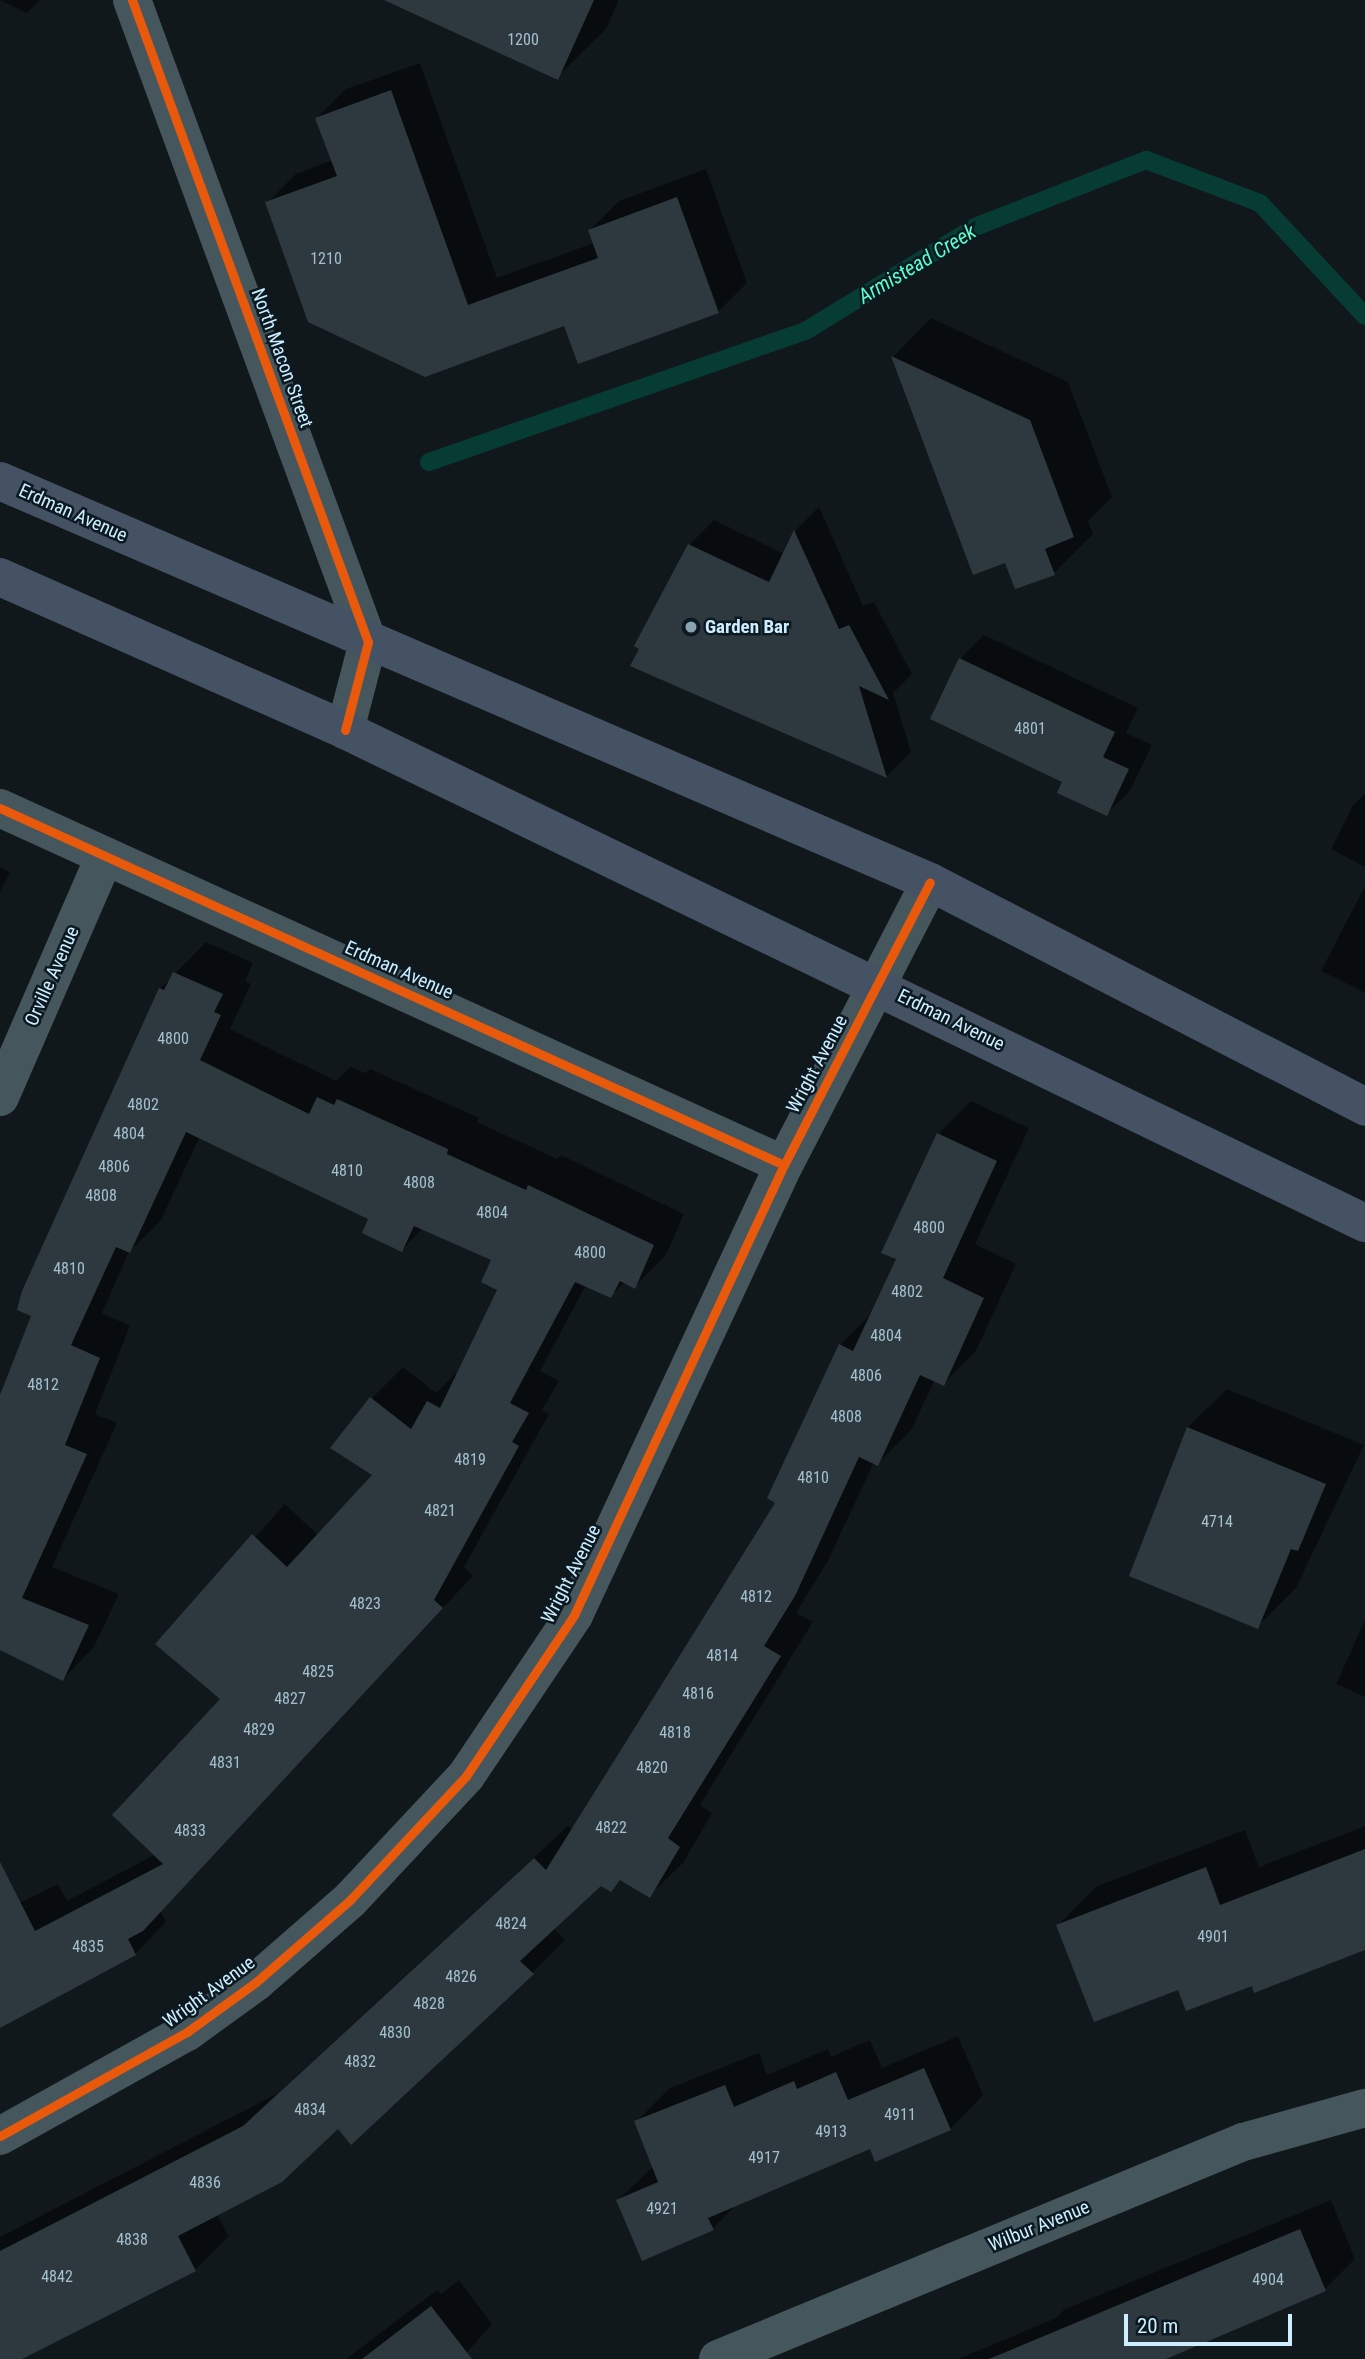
<!DOCTYPE html>
<style>
body{margin:0}
#map{position:relative;width:1365px;height:2359px;overflow:hidden;background:#11181c;font-family:"Roboto Condensed",sans-serif}
div>[style]{position:absolute}
[style*='--x']{left:calc(var(--x)*1px);top:calc(var(--y)*1px);width:calc(var(--w)*1px);rotate:calc(var(--a)*1deg)}
.shadow>*{inset:0;background:#0007}
.stream>*{height:18px;margin:-9px;padding:0 9px;transform-origin:9px;border-radius:9px;background:#073c35}
.building>*{inset:0;background:#2e393f}
.minor>*{height:38px;margin:-19px;padding:0 19px;transform-origin:19px;border-radius:19px;background:#45575d}
.tertiary>*{height:38px;margin:-19px;padding:0 19px;transform-origin:19px;border-radius:19px;background:#45575d}
.primary>*{height:38px;margin:-19px;padding:0 19px;transform-origin:19px;border-radius:19px;background:#455263}
.cycleway>*{height:9px;margin:-4.5px;padding:0 4.5px;transform-origin:4.5px;border-radius:4.5px;background:#e8590c}
.dots>*{width:19px;height:19px;translate:-50% -50%;box-sizing:border-box;border:4px solid #0c1921;border-radius:50%}
span{translate:-50% -50%;white-space:nowrap;text-align:center;line-height:1.15;-webkit-text-stroke:5px #0c1921;paint-order:stroke}
.number-label{font-size:16px;color:#a4c1cf}
.number-label span{-webkit-text-stroke-width:0}
.street-label{font-size:19px;color:#cef}
.poi-label{font-size:19px;color:#cef;font-weight:700}
.left{translate:0 -50%;text-align:left}
.water-label{font-size:21px;color:#5affca;font-style:italic}
.scale{position:absolute;left:1124px;top:2314px;width:168px;height:32px;box-sizing:border-box;border:4px solid #cef;border-top:0;padding-left:9px;font-size:21px;line-height:24px;white-space:nowrap;color:#cef;-webkit-text-stroke:5px #0c1921;paint-order:stroke}
</style>
<div id="map">
<div class="shadow">
<i style="clip-path:polygon(0 0,40px 0,27px 13px)"></i>
<i style="clip-path:polygon(389px 0,619px 0,606px 29px,557px 77px)"></i>
<i style="clip-path:polygon(420px 63px,497px 278px,594px 243px,590px 230px,619px 201px,706px 169px,747px 283px,718px 312px,565px 323px,429px 373px,267px 203px,296px 174px,333px 160px,317px 118px,346px 89px)"></i>
<i style="clip-path:polygon(931px 318px,1068px 382px,1112px 497px,1088px 521px,1093px 534px,1054px 573px,1006px 561px,974px 573px,893px 357px)"></i>
<i style="clip-path:polygon(819px 507px,863px 606px,874px 602px,912px 674px,893px 693px,911px 752px,887px 776px,633px 666px,689px 545px,714px 520px,784px 554px,795px 531px)"></i>
<i style="clip-path:polygon(984px 635px,1138px 708px,1126px 733px,1152px 745px,1130px 791px,1106px 814px,1064px 781px,932px 718px,960px 659px)"></i>
<i style="clip-path:polygon(1365px 794px,1365px 867px,1331px 849px,1353px 805px)"></i>
<i style="clip-path:polygon(0 867px,10px 872px,0 893px)"></i>
<i style="clip-path:polygon(1365px 886px,1365px 993px,1321px 971px)"></i>
<i style="clip-path:polygon(206px 942px,253px 963px,245px 981px,251px 984px,230px 1029px,336px 1081px,350px 1067px,365px 1073px,370px 1069px,479px 1118px,477px 1122px,557px 1159px,561px 1155px,684px 1214px,666px 1255px,635px 1286px,625px 1282px,610px 1296px,586px 1285px,540px 1371px,559px 1381px,542px 1410px,549px 1414px,464px 1567px,473px 1576px,160px 1911px,166px 1922px,135px 1954px,0 2025px,0 1881px,13px 1906px,58px 1884px,67px 1901px,156px 1854px,222px 1699px,158px 1644px,285px 1504px,318px 1535px,374px 1475px,371px 1399px,403px 1367px,436px 1393px,460px 1369px,499px 1289px,493px 1259px,423px 1228px,402px 1250px,371px 1219px,200px 1136px,161px 1220px,129px 1252px,102px 1313px,130px 1326px,95px 1414px,117px 1423px,52px 1567px,119px 1594px,94px 1647px,63px 1679px,0 1648px,0 1399px,160px 989px)"></i>
<i style="clip-path:polygon(971px 1101px,1029px 1128px,975px 1244px,1016px 1264px,976px 1351px,943px 1384px,935px 1380px,911px 1430px,878px 1463px,874px 1462px,828px 1561px,796px 1613px,813px 1622px,700px 1805px,712px 1813px,683px 1863px,649px 1896px,622px 1879px,611px 1889px,601px 1884px,553px 1928px,565px 1940px,532px 1973px,339px 2127px,217px 2214px,229px 2236px,195px 2270px,18px 2359px,0 2359px,0 2237px,278px 2093px,568px 1826px,573px 1830px,777px 1502px,840px 1345px,873px 1312px,898px 1258px,938px 1134px)"></i>
<i style="clip-path:polygon(1227px 1389px,1364px 1445px,1296px 1588px,1257px 1627px,1132px 1575px,1188px 1427px)"></i>
<i style="clip-path:polygon(1365px 1620px,1365px 1697px,1336px 1684px)"></i>
<i style="clip-path:polygon(1365px 1826px,1365px 1948px,1252px 1984px,1179px 1987px,1058px 1925px,1097px 1886px,1245px 1830px,1259px 1867px)"></i>
<i style="clip-path:polygon(958px 2036px,983px 2095px,950px 2129px,871px 2146px,738px 2203px,713px 2228px,618px 2200px,654px 2166px,636px 2122px,670px 2088px,759px 2053px,767px 2075px,828px 2049px,831px 2057px,870px 2040px,882px 2068px)"></i>
<i style="clip-path:polygon(1331px 2200px,1355px 2259px,1325px 2289px,1159px 2359px,958px 2359px,1056px 2318px,1065px 2309px)"></i>
<i style="clip-path:polygon(459px 2280px,492px 2324px,461px 2359px,346px 2359px,437px 2290px,441px 2294px)"></i>
</div>
<div class="stream">
<i style="--x:429;--y:462;--w:400;--a:-19.2"></i>
<i style="--x:807;--y:330;--w:197;--a:-31.5"></i>
<i style="--x:975;--y:227;--w:184;--a:-21.4"></i>
<i style="--x:1146;--y:160;--w:122;--a:20.7"></i>
<i style="--x:1260;--y:203;--w:154;--a:47.1"></i>
</div>
<div class="building">
<i style="clip-path:polygon(384px 0,594px 0,558px 80px)"></i>
<i style="clip-path:polygon(391px 90px,468px 305px,598px 258px,588px 230px,677px 197px,719px 313px,578px 364px,564px 326px,425px 377px,308px 322px,265px 202px,337px 176px,315px 118px)"></i>
<i style="clip-path:polygon(891px 356px,1030px 420px,1074px 537px,1045px 549px,1055px 575px,1015px 589px,1005px 563px,973px 575px)"></i>
<i style="clip-path:polygon(794px 530px,839px 629px,849px 625px,889px 700px,859px 686px,887px 778px,630px 666px,639px 649px,634px 646px,688px 544px,769px 582px)"></i>
<i style="clip-path:polygon(959px 658px,1115px 732px,1103px 757px,1129px 769px,1107px 816px,1057px 793px,1062px 782px,930px 719px)"></i>
<i style="clip-path:polygon(173px 972px,223px 994px,214px 1012px,221px 1015px,200px 1060px,309px 1114px,317px 1097px,334px 1105px,337px 1099px,448px 1149px,447px 1154px,526px 1190px,528px 1185px,654px 1245px,635px 1289px,620px 1281px,611px 1298px,575px 1282px,510px 1403px,529px 1413px,512px 1442px,519px 1446px,434px 1600px,443px 1608px,143px 1931px,128px 1939px,136px 1955px,0 2028px,0 1862px,35px 1931px,163px 1864px,112px 1815px,220px 1699px,155px 1644px,252px 1534px,287px 1567px,372px 1475px,330px 1448px,370px 1397px,411px 1429px,427px 1401px,440px 1408px,497px 1290px,481px 1282px,491px 1260px,414px 1226px,402px 1252px,362px 1233px,368px 1219px,186px 1132px,130px 1253px,116px 1247px,71px 1345px,100px 1358px,65px 1445px,87px 1454px,22px 1598px,89px 1625px,63px 1681px,0 1650px,0 1395px,31px 1316px,17px 1310px,22px 1291px,159px 988px,164px 990px)"></i>
<i style="clip-path:polygon(937px 1133px,997px 1161px,943px 1278px,984px 1298px,944px 1386px,920px 1375px,878px 1466px,859px 1457px,795px 1596px,764px 1646px,781px 1656px,668px 1838px,680px 1847px,650px 1898px,620px 1880px,611px 1892px,601px 1886px,520px 1961px,534px 1974px,351px 2145px,338px 2129px,282px 2182px,178px 2236px,196px 2271px,22px 2359px,0 2359px,0 2251px,243px 2126px,534px 1858px,546px 1870px,775px 1503px,767px 1498px,839px 1344px,853px 1351px,896px 1259px,881px 1253px)"></i>
<i style="clip-path:polygon(1187px 1427px,1326px 1484px,1298px 1551px,1291px 1549px,1258px 1629px,1129px 1576px)"></i>
<i style="clip-path:polygon(1365px 1849px,1365px 1950px,1254px 1993px,1252px 1986px,1186px 2011px,1178px 1990px,1094px 2022px,1056px 1925px,1206px 1867px,1220px 1905px)"></i>
<i style="clip-path:polygon(924px 2068px,951px 2130px,875px 2162px,870px 2149px,708px 2218px,714px 2230px,642px 2261px,616px 2200px,658px 2182px,634px 2121px,725px 2085px,734px 2107px,794px 2081px,797px 2089px,836px 2072px,848px 2100px)"></i>
<i style="clip-path:polygon(1300px 2229px,1326px 2291px,1166px 2359px,989px 2359px)"></i>
<i style="clip-path:polygon(431px 2306px,472px 2359px,362px 2359px)"></i>
</div>
<div class="minor">
<i style="--x:0;--y:808;--w:861;--a:24.48"></i>
<i style="--x:0;--y:1097;--w:263;--a:-66.5"></i>
<i style="--x:0;--y:2136;--w:214;--a:-29.1"></i>
<i style="--x:187;--y:2032;--w:85;--a:-35.9"></i>
<i style="--x:256;--y:1982;--w:125;--a:-41.1"></i>
<i style="--x:350;--y:1900;--w:170;--a:-46.9"></i>
<i style="--x:466;--y:1776;--w:194;--a:-56.1"></i>
<i style="--x:574;--y:1615;--w:497;--a:-65"></i>
<i style="--x:784;--y:1165;--w:318;--a:-62.7"></i>
<i style="--x:718;--y:2359;--w:568;--a:-22.46"></i>
<i style="--x:1243;--y:2142;--w:127;--a:-15.6"></i>
</div>
<div class="tertiary">
<i style="--x:132;--y:0;--w:684;--a:69.82"></i>
<i style="--x:368;--y:642;--w:91;--a:104.6"></i>
</div>
<div class="primary">
<i style="--x:0;--y:481;--w:1013;--a:23.32"></i>
<i style="--x:930;--y:882;--w:490;--a:27.3"></i>
<i style="--x:0;--y:577;--w:377;--a:23.9"></i>
<i style="--x:345;--y:730;--w:1133;--a:25.8"></i>
</div>
<div class="cycleway">
<i style="--x:132;--y:0;--w:684;--a:69.82"></i>
<i style="--x:368;--y:642;--w:91;--a:104.6"></i>
<i style="--x:0;--y:808;--w:861;--a:24.48"></i>
<i style="--x:0;--y:2136;--w:214;--a:-29.1"></i>
<i style="--x:187;--y:2032;--w:85;--a:-35.9"></i>
<i style="--x:256;--y:1982;--w:125;--a:-41.1"></i>
<i style="--x:350;--y:1900;--w:170;--a:-46.9"></i>
<i style="--x:466;--y:1776;--w:194;--a:-56.1"></i>
<i style="--x:574;--y:1615;--w:497;--a:-65"></i>
<i style="--x:784;--y:1165;--w:318;--a:-62.7"></i>
</div>
<div class="dots">
<i style="left:691px;top:627px;background:#8ba3b0"></i>
</div>
<div class="number-label">
<span style="left:523px;top:40px">1200</span>
<span style="left:326px;top:259px">1210</span>
<span style="left:1030px;top:729px">4801</span>
<span style="left:173px;top:1039px">4800</span>
<span style="left:143px;top:1105px">4802</span>
<span style="left:129px;top:1134px">4804</span>
<span style="left:114px;top:1167px">4806</span>
<span style="left:347px;top:1171px">4810</span>
<span style="left:419px;top:1183px">4808</span>
<span style="left:101px;top:1196px">4808</span>
<span style="left:492px;top:1213px">4804</span>
<span style="left:929px;top:1228px">4800</span>
<span style="left:590px;top:1253px">4800</span>
<span style="left:69px;top:1269px">4810</span>
<span style="left:907px;top:1292px">4802</span>
<span style="left:886px;top:1336px">4804</span>
<span style="left:866px;top:1376px">4806</span>
<span style="left:43px;top:1385px">4812</span>
<span style="left:846px;top:1417px">4808</span>
<span style="left:470px;top:1460px">4819</span>
<span style="left:813px;top:1478px">4810</span>
<span style="left:440px;top:1511px">4821</span>
<span style="left:1217px;top:1522px">4714</span>
<span style="left:756px;top:1597px">4812</span>
<span style="left:365px;top:1604px">4823</span>
<span style="left:722px;top:1656px">4814</span>
<span style="left:318px;top:1672px">4825</span>
<span style="left:698px;top:1694px">4816</span>
<span style="left:290px;top:1699px">4827</span>
<span style="left:259px;top:1730px">4829</span>
<span style="left:675px;top:1733px">4818</span>
<span style="left:225px;top:1763px">4831</span>
<span style="left:652px;top:1768px">4820</span>
<span style="left:611px;top:1828px">4822</span>
<span style="left:190px;top:1831px">4833</span>
<span style="left:511px;top:1924px">4824</span>
<span style="left:1213px;top:1937px">4901</span>
<span style="left:88px;top:1947px">4835</span>
<span style="left:461px;top:1977px">4826</span>
<span style="left:429px;top:2004px">4828</span>
<span style="left:395px;top:2033px">4830</span>
<span style="left:360px;top:2062px">4832</span>
<span style="left:310px;top:2110px">4834</span>
<span style="left:900px;top:2115px">4911</span>
<span style="left:831px;top:2132px">4913</span>
<span style="left:764px;top:2158px">4917</span>
<span style="left:205px;top:2183px">4836</span>
<span style="left:662px;top:2209px">4921</span>
<span style="left:132px;top:2240px">4838</span>
<span style="left:57px;top:2277px">4842</span>
<span style="left:1268px;top:2280px">4904</span>
</div>
<div class="street-label">
<span style="left:282px;top:358px;rotate:70deg">North Macon Street</span>
<span style="left:73px;top:513px;rotate:24deg">Erdman Avenue</span>
<span style="left:399px;top:970px;rotate:24deg">Erdman Avenue</span>
<span style="left:52px;top:976px;rotate:-66deg">Orville Avenue</span>
<span style="left:951px;top:1020px;rotate:26deg">Erdman Avenue</span>
<span style="left:817px;top:1064px;rotate:-62deg">Wright Avenue</span>
<span style="left:571px;top:1574px;rotate:-63deg">Wright Avenue</span>
<span style="left:209px;top:1992px;rotate:-36deg">Wright Avenue</span>
<span style="left:1039px;top:2226px;rotate:-22deg">Wilbur Avenue</span>
</div>
<div class="poi-label">
<span class="left" style="left:705px;top:627px">Garden Bar</span>
</div>
<div class="water-label">
<span style="left:917px;top:264px;rotate:-31deg">Armistead Creek</span>
</div>
<div class="scale">20 m</div>
</div>
